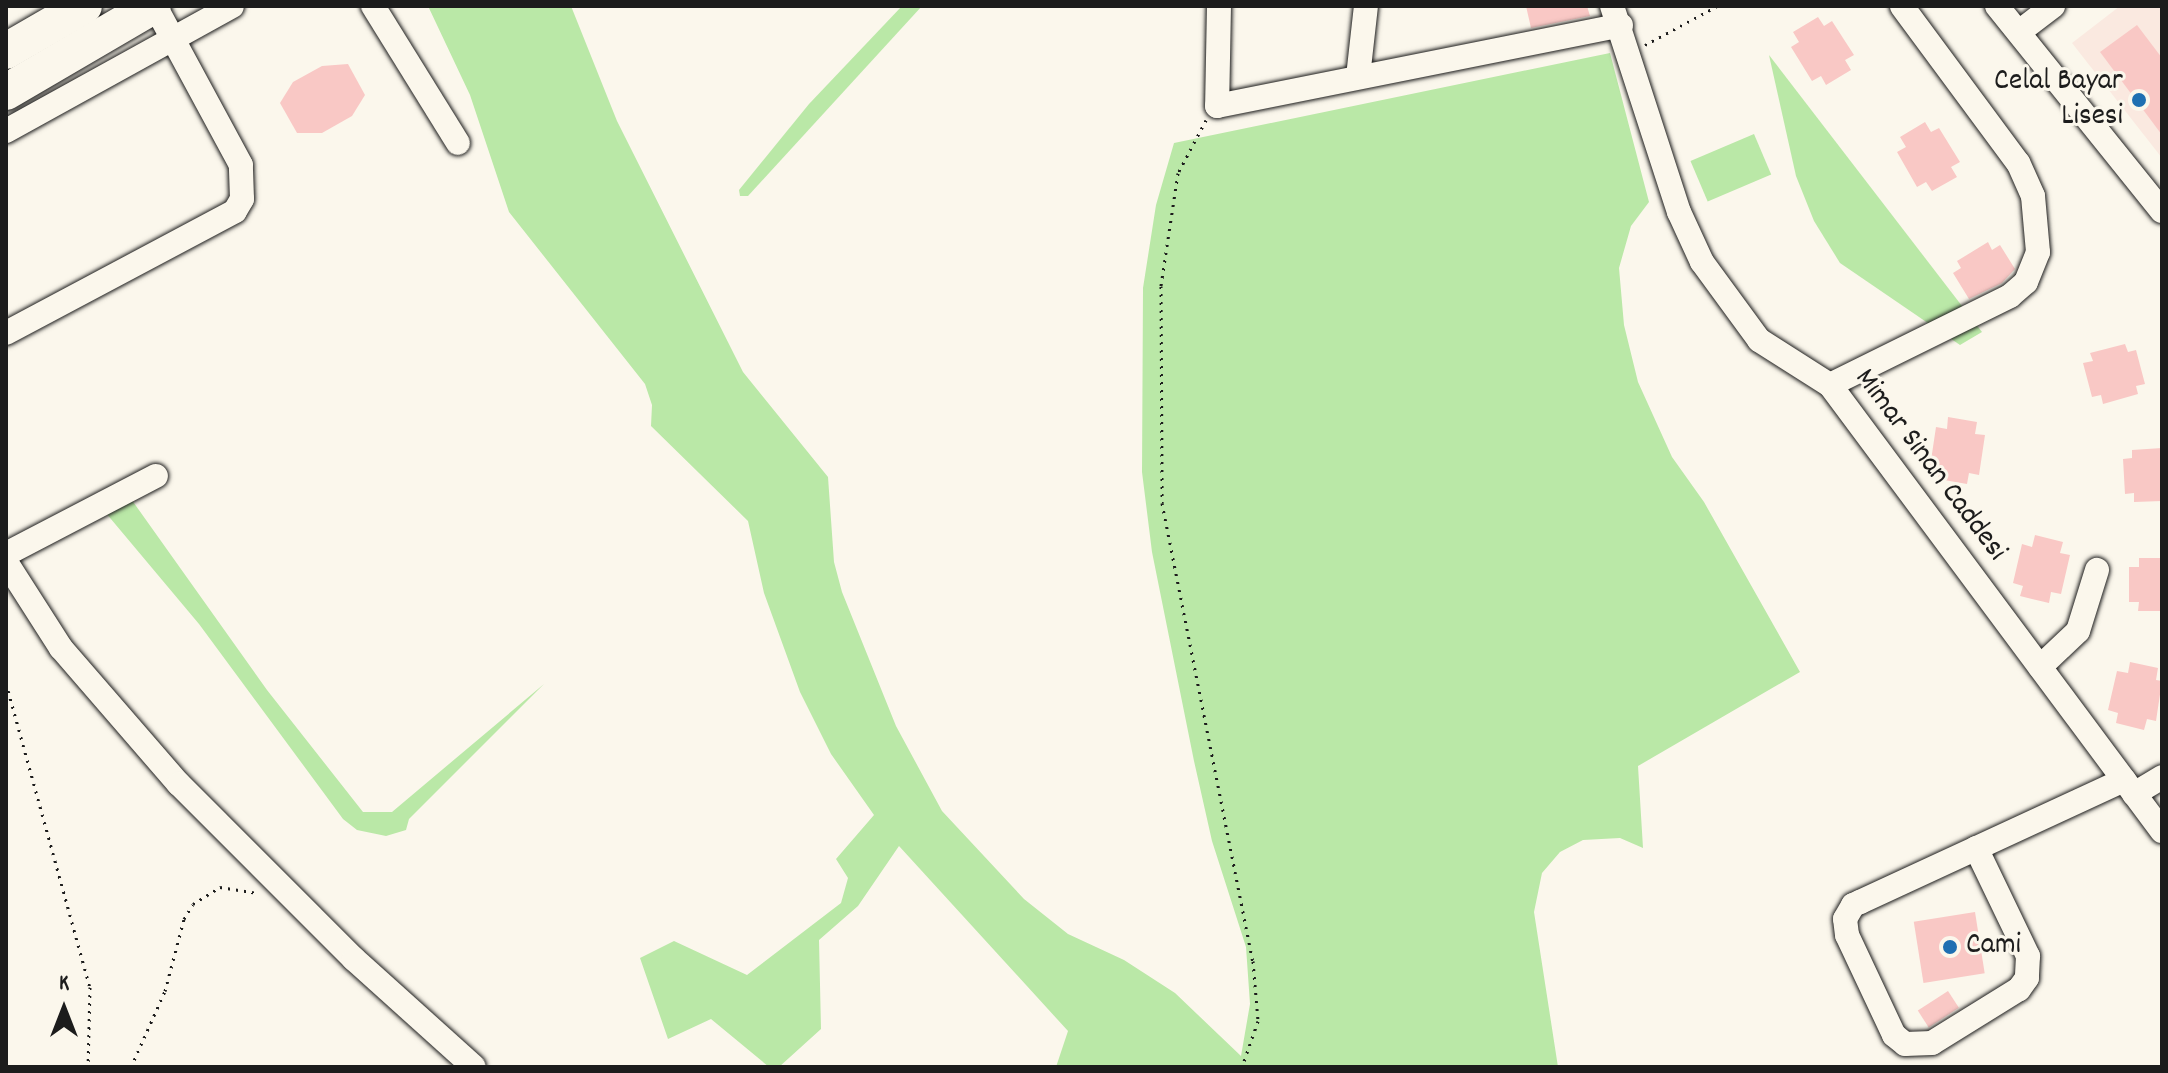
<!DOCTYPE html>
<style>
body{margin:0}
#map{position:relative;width:2168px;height:1073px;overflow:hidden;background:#fbf7ec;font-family:Dekko,sans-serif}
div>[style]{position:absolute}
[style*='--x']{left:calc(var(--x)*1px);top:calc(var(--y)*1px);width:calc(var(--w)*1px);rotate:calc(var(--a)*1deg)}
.built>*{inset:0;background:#fae9e0}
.green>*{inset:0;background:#bae8a7;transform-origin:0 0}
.building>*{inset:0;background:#f9c8c5;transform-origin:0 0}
.path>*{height:3px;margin-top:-1.5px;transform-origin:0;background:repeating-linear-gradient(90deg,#1c1c1c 0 2px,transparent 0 8px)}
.roads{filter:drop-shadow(0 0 2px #1c1c1c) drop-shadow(0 0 2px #1c1c1c)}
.minor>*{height:24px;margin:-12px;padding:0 12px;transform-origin:12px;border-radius:12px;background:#fbf7ec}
.highway>*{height:36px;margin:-18px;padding:0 18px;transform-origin:18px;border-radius:18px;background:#fbf7ec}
.dots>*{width:22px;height:22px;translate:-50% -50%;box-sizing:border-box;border:4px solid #fbf7ec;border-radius:50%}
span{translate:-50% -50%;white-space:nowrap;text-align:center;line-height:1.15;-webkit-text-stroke:6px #fbf7ec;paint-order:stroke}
.poi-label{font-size:30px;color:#1c1c1c}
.right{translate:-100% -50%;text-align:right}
.left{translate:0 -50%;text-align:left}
.street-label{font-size:30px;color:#1c1c1c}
.frame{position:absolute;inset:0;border:8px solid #1c1c1c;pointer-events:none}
.north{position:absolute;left:24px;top:969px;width:80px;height:80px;-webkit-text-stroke:6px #fbf7ec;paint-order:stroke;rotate:0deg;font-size:22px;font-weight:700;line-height:32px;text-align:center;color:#1c1c1c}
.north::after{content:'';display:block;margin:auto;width:28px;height:36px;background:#1c1c1c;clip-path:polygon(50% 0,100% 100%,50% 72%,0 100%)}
</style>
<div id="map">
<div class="built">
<i style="clip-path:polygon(2120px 6px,2162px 6px,2162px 158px,2072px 43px)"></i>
</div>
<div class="green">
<i style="clip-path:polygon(428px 6px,571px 6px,617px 121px,743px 372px,828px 477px,834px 562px,842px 592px,896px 726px,942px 811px,1024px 899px,1068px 934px,1124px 960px,1175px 993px,1241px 1056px,1250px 1004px,1246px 947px,1212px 841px,1194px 761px,1152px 552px,1142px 472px,1143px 288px,1156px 205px,1174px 143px,1610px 53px,1649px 202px,1631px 226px,1619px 268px,1624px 325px,1638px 382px,1672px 457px,1704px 502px,1800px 672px,1638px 766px,1643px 848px,1620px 838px,1583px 840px,1560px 852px,1542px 873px,1534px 912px,1558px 1067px,1056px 1067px,1068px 1031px,899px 846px,858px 906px,819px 940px,821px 1029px,779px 1067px,769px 1067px,711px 1019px,668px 1039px,640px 958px,674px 941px,747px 975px,841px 903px,848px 878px,836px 859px,874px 815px,831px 754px,800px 692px,764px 593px,748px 521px,651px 426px,652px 405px,645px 384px,509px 212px,470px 95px)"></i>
<i style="clip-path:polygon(902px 6px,922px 6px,748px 196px,740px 196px,739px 190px,809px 104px)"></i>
<i style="clip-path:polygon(1769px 55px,1982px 332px,1960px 345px,1840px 263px,1814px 221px,1796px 176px)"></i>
<i style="left:1754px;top:134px;width:44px;height:69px;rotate:67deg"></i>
<i style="clip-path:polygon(119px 482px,267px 690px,363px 812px,392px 812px,544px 684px,409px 819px,406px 830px,386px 836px,357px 830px,343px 819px,199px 624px,95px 500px)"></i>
</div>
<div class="building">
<i style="clip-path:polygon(1526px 6px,1587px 6px,1590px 16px,1531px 28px)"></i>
<i style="clip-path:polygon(1818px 17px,1824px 26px,1832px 21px,1854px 55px,1845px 60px,1851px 70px,1826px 85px,1821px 76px,1812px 81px,1791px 47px,1799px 42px,1793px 32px)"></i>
<i style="clip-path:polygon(2137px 25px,2162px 58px,2162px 135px,2100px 52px)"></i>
<i style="clip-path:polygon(348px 64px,365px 95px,352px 116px,322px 133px,297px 133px,280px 103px,293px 82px,322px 66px)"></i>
<i style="clip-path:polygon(1925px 122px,1931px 132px,1939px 128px,1960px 162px,1951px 167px,1957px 177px,1932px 191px,1926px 182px,1917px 187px,1897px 152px,1906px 147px,1900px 137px)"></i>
<i style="clip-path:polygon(1988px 242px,1992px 250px,2000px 245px,2015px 269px,2002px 283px,1969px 299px,1953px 273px,1961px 268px,1957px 261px)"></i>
<i style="clip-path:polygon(2125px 344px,2128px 352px,2136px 350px,2145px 384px,2136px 386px,2138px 394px,2103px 404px,2101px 395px,2092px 397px,2083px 363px,2093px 361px,2090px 353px)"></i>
<i style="clip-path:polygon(1948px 417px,1977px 422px,1975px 434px,1985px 435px,1979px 475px,1969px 473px,1967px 484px,1938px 479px,1940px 469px,1930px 467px,1936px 427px,1947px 429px)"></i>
<i style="clip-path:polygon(2162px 448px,2162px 501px,2134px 502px,2134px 493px,2125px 494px,2123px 459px,2132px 458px,2132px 450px)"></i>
<i style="clip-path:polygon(2035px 535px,2063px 542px,2060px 553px,2070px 555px,2061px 594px,2051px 592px,2049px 603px,2020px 596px,2023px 586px,2013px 583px,2022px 544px,2032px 547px)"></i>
<i style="clip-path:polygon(2139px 558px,2162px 558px,2162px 611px,2138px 611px,2139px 602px,2129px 602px,2129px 567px,2139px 567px)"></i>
<i style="clip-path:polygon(2130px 662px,2158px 668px,2156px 680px,2162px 681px,2156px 721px,2147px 719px,2144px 730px,2116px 723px,2118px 713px,2108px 710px,2117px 671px,2128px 673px)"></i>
<i style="left:1975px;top:912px;width:62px;height:62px;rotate:81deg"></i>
<i style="left:1948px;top:991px;width:20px;height:36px;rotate:57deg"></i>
</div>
<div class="path">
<i style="--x:1645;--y:45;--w:82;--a:-28.4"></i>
<i style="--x:1206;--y:120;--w:60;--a:117.8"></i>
<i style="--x:1178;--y:173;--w:114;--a:98.6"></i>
<i style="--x:1161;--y:286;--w:217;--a:89.7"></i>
<i style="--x:1162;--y:503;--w:467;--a:78.8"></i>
<i style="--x:1253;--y:961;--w:60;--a:85.2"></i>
<i style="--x:1258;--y:1021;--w:49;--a:109.2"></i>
<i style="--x:6;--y:683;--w:315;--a:74.6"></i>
<i style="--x:90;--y:987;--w:80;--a:91.4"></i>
<i style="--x:131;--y:1067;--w:83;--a:-65.9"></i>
<i style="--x:165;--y:991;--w:74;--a:-75.2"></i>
<i style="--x:184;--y:919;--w:17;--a:-59"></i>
<i style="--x:193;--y:904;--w:32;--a:-32"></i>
<i style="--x:220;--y:887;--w:39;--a:9"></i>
</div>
<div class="roads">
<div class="minor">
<i style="--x:373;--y:6;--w:161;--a:58.2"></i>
<i style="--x:1219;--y:6;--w:100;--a:91.1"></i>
<i style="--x:1217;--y:106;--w:412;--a:-11.3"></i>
<i style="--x:1612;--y:6;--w:217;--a:72"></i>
<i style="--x:1679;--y:212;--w:55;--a:65.3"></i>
<i style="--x:1702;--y:262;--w:97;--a:53.8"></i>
<i style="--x:1759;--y:340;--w:84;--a:32.4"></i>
<i style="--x:1830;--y:385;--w:556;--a:53.34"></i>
<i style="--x:1997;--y:6;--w:263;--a:51.2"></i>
<i style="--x:2019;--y:32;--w:43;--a:-37.4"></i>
<i style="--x:1358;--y:77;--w:71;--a:-83.6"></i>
<i style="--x:6;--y:131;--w:258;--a:-28.9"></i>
<i style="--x:6;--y:333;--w:259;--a:-28"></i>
<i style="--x:235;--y:211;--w:14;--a:-60"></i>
<i style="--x:242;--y:199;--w:34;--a:-92"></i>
<i style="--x:241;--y:165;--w:181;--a:-118.4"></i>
<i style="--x:1830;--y:385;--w:201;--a:-26.3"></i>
<i style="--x:2010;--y:296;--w:21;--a:-41"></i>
<i style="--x:2026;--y:282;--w:32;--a:-68"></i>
<i style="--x:2038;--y:252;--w:56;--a:-95.1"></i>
<i style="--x:2033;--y:196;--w:36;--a:-114"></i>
<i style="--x:2018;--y:163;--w:195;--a:-126.5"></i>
<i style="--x:6;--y:554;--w:169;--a:-27.5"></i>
<i style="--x:6;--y:562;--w:102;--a:57.4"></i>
<i style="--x:61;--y:648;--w:180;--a:49.1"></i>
<i style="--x:179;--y:784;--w:247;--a:45"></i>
<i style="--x:354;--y:959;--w:161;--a:42"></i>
<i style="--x:2040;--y:667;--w:52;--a:-43.5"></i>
<i style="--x:2078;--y:631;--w:64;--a:-72.7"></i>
<i style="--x:2134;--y:794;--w:33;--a:-31"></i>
<i style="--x:1976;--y:848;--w:120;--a:64.3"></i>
<i style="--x:2028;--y:956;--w:22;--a:93"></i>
<i style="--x:2027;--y:978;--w:14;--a:126"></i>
<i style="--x:2019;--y:989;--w:102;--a:148.2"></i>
<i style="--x:1932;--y:1043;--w:27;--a:178"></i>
<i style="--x:1905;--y:1044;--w:14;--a:-141"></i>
<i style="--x:1894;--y:1035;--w:110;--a:-115.2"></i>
<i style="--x:1847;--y:935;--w:16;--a:-97"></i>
<i style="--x:1845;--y:919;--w:16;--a:-60"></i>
<i style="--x:1853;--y:905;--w:8;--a:-23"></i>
<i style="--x:1860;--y:902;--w:291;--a:-24.8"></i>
</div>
<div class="highway">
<i style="--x:6;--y:51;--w:90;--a:-30"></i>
<i style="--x:6;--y:92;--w:170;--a:-30.3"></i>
</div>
</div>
<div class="dots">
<i style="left:2139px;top:100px;background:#1f6fb2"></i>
<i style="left:1950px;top:947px;background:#1f6fb2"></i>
</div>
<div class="poi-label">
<span class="right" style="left:2123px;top:100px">Celal Bayar<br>Lisesi</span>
<span class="left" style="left:1966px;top:947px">Cami</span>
</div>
<div class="street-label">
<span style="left:1929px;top:466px;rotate:53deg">Mimar Sinan Caddesi</span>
</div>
<div class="frame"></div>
<div class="north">K</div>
</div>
